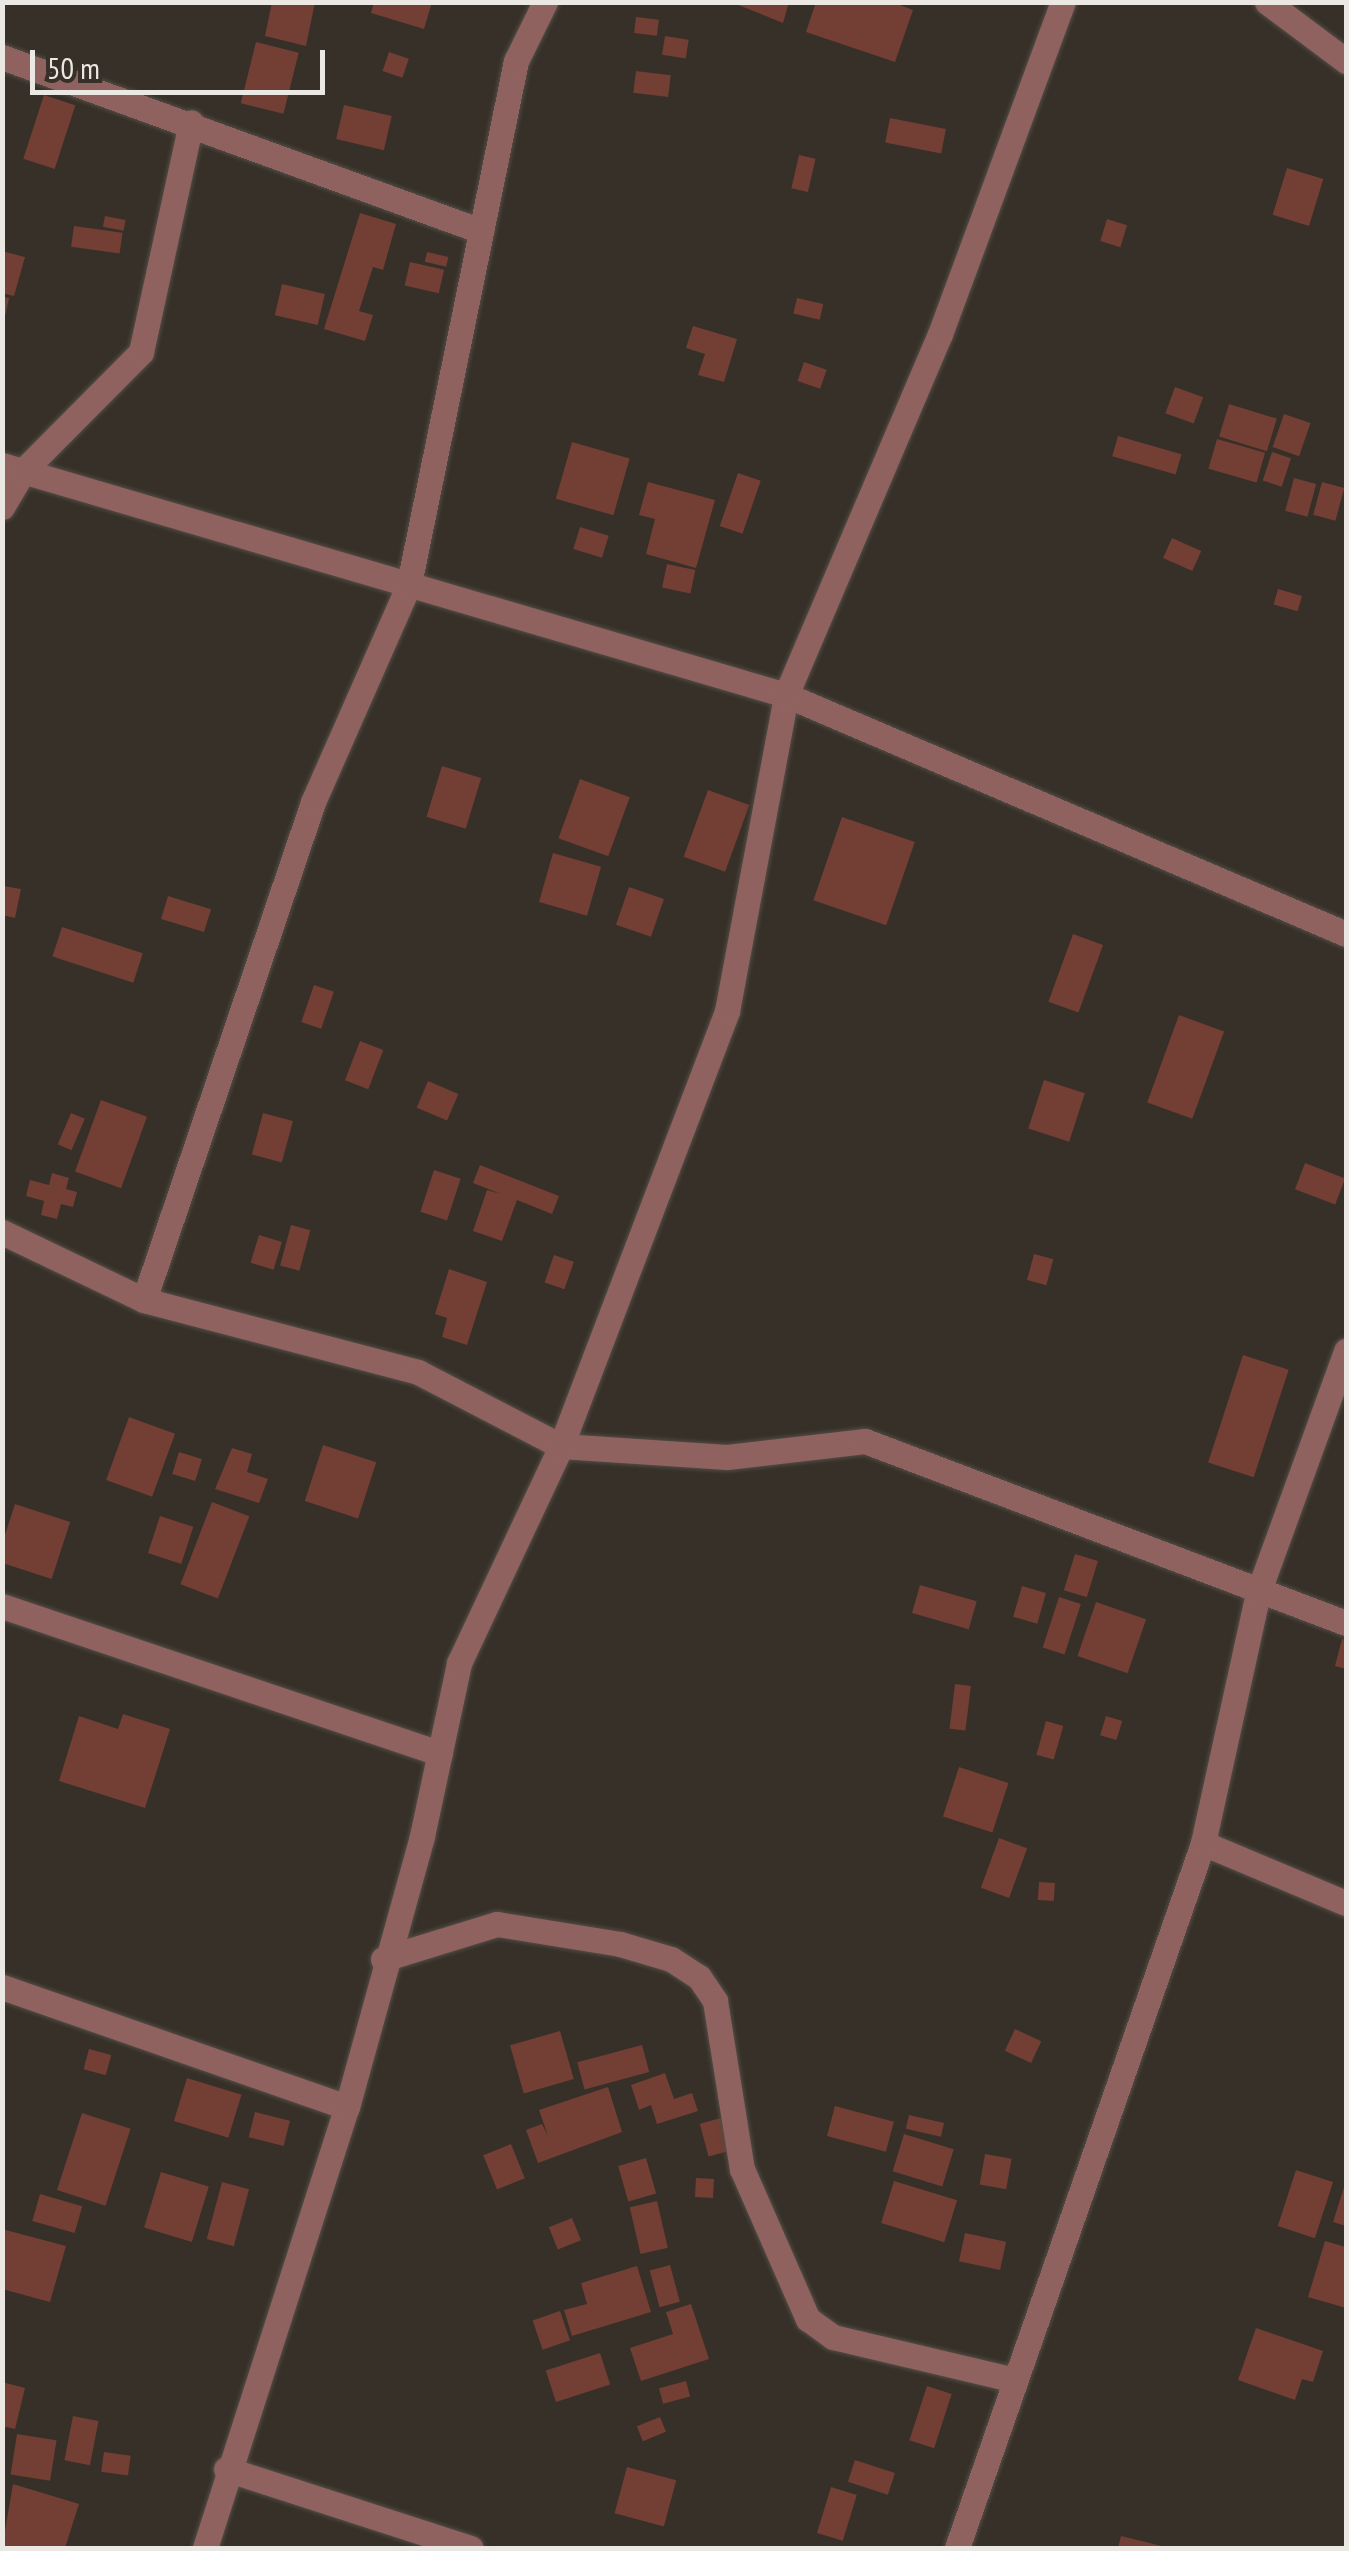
<!DOCTYPE html>
<style>
body{margin:0}
#map{position:relative;width:1349px;height:2551px;overflow:hidden;background:#363028;font-family:"PT Sans Narrow",sans-serif}
div>[style]{position:absolute}
[style*='--x']{left:calc(var(--x)*1px);top:calc(var(--y)*1px);width:calc(var(--w)*1px);rotate:calc(var(--a)*1deg)}
.building>*{inset:0;background:#733e33;transform-origin:0 0}
.roads{filter:drop-shadow(0 0 2px #534d46) drop-shadow(0 0 2px #534d46)}
.minor>*{height:25px;margin:-12.5px;padding:0 12.5px;transform-origin:12.5px;border-radius:12.5px;background:#90625f}
span{translate:-50% -50%;white-space:nowrap;text-align:center;line-height:1.15;-webkit-text-stroke:8px #363028;paint-order:stroke}
.frame{position:absolute;inset:0;border:5px solid #ebe7e2;pointer-events:none}
.scale{position:absolute;left:30px;top:50px;width:295px;height:45px;box-sizing:border-box;border:5px solid #ebe7e2;border-top:0;padding-left:12px;font-size:30px;line-height:35px;white-space:nowrap;color:#ebe7e2;-webkit-text-stroke:8px #363028;paint-order:stroke}
</style>
<div id="map">
<div class="building">
<i style="clip-path:polygon(272px 2px,315px 2px,306px 46px,265px 36px)"></i>
<i style="clip-path:polygon(374px 2px,432px 2px,424px 29px,371px 13px)"></i>
<i style="clip-path:polygon(731px 2px,789px 2px,783px 23px)"></i>
<i style="clip-path:polygon(816px 2px,892px 2px,913px 10px,895px 62px,806px 32px)"></i>
<i style="left:636px;top:17px;width:23px;height:16px;rotate:7deg"></i>
<i style="left:665px;top:36px;width:24px;height:19px;rotate:9deg"></i>
<i style="left:256px;top:42px;width:44px;height:63px;rotate:14deg"></i>
<i style="left:389px;top:52px;width:21px;height:20px;rotate:19deg"></i>
<i style="left:636px;top:71px;width:35px;height:22px;rotate:7deg"></i>
<i style="left:44px;top:95px;width:33px;height:67px;rotate:18deg"></i>
<i style="left:344px;top:105px;width:49px;height:35px;rotate:13deg"></i>
<i style="left:890px;top:118px;width:57px;height:25px;rotate:11deg"></i>
<i style="left:799px;top:155px;width:17px;height:34px;rotate:13deg"></i>
<i style="left:1287px;top:168px;width:38px;height:49px;rotate:17deg"></i>
<i style="clip-path:polygon(360px 213px,396px 224px,383px 270px,373px 267px,359px 311px,373px 315px,365px 341px,324px 329px)"></i>
<i style="left:105px;top:216px;width:21px;height:11px;rotate:11deg"></i>
<i style="left:1107px;top:219px;width:21px;height:23px;rotate:17deg"></i>
<i style="left:74px;top:226px;width:49px;height:21px;rotate:8deg"></i>
<i style="clip-path:polygon(2px 251px,25px 257px,14px 296px,2px 293px)"></i>
<i style="left:427px;top:252px;width:22px;height:10px;rotate:13deg"></i>
<i style="left:410px;top:262px;width:35px;height:24px;rotate:13deg"></i>
<i style="left:282px;top:284px;width:44px;height:32px;rotate:13deg"></i>
<i style="clip-path:polygon(2px 297px,9px 298px,4px 321px,2px 321px)"></i>
<i style="left:797px;top:298px;width:27px;height:16px;rotate:13deg"></i>
<i style="clip-path:polygon(693px 326px,737px 339px,724px 382px,698px 375px,705px 354px,686px 348px)"></i>
<i style="left:804px;top:362px;width:24px;height:20px;rotate:19deg"></i>
<i style="left:1175px;top:387px;width:30px;height:28px;rotate:20deg"></i>
<i style="left:1229px;top:404px;width:50px;height:34px;rotate:17deg"></i>
<i style="left:1284px;top:414px;width:28px;height:35px;rotate:19deg"></i>
<i style="left:1118px;top:436px;width:66px;height:21px;rotate:16deg"></i>
<i style="left:1217px;top:439px;width:50px;height:31px;rotate:16deg"></i>
<i style="left:572px;top:442px;width:60px;height:59px;rotate:16deg"></i>
<i style="left:1272px;top:452px;width:20px;height:30px;rotate:18deg"></i>
<i style="left:738px;top:473px;width:24px;height:56px;rotate:19deg"></i>
<i style="left:1294px;top:478px;width:23px;height:34px;rotate:15deg"></i>
<i style="clip-path:polygon(648px 482px,715px 500px,696px 568px,646px 554px,655px 519px,639px 515px)"></i>
<i style="left:1322px;top:482px;width:23px;height:34px;rotate:15deg"></i>
<i style="left:580px;top:527px;width:30px;height:23px;rotate:17deg"></i>
<i style="left:1172px;top:538px;width:32px;height:22px;rotate:24deg"></i>
<i style="left:667px;top:564px;width:29px;height:24px;rotate:12deg"></i>
<i style="left:1278px;top:589px;width:25px;height:16px;rotate:16deg"></i>
<i style="left:442px;top:766px;width:41px;height:53px;rotate:17deg"></i>
<i style="left:580px;top:779px;width:53px;height:63px;rotate:20deg"></i>
<i style="left:708px;top:790px;width:44px;height:71px;rotate:20deg"></i>
<i style="left:842px;top:817px;width:77px;height:88px;rotate:19deg"></i>
<i style="left:553px;top:853px;width:50px;height:51px;rotate:16deg"></i>
<i style="clip-path:polygon(3px 886px,21px 889px,15px 918px,2px 915px)"></i>
<i style="left:629px;top:887px;width:37px;height:40px;rotate:19deg"></i>
<i style="left:168px;top:896px;width:45px;height:24px;rotate:17deg"></i>
<i style="left:62px;top:927px;width:85px;height:31px;rotate:18deg"></i>
<i style="left:1073px;top:934px;width:32px;height:72px;rotate:20deg"></i>
<i style="left:314px;top:985px;width:21px;height:39px;rotate:19deg"></i>
<i style="left:1179px;top:1015px;width:48px;height:93px;rotate:20deg"></i>
<i style="left:360px;top:1041px;width:25px;height:42px;rotate:21deg"></i>
<i style="left:1044px;top:1080px;width:43px;height:51px;rotate:18deg"></i>
<i style="left:428px;top:1081px;width:33px;height:29px;rotate:23deg"></i>
<i style="left:101px;top:1100px;width:49px;height:76px;rotate:20deg"></i>
<i style="left:71px;top:1113px;width:15px;height:34px;rotate:23deg"></i>
<i style="left:263px;top:1113px;width:31px;height:43px;rotate:15deg"></i>
<i style="left:1305px;top:1163px;width:43px;height:28px;rotate:21deg"></i>
<i style="clip-path:polygon(480px 1165px,559px 1196px,552px 1214px,517px 1200px,502px 1241px,473px 1231px,487px 1190px,501px 1194px,473px 1183px)"></i>
<i style="left:434px;top:1170px;width:28px;height:44px;rotate:18deg"></i>
<i style="clip-path:polygon(52px 1173px,69px 1178px,66px 1189px,77px 1192px,73px 1207px,61px 1204px,57px 1219px,41px 1215px,44px 1201px,26px 1196px,30px 1180px,49px 1185px)"></i>
<i style="left:291px;top:1225px;width:20px;height:42px;rotate:15deg"></i>
<i style="left:259px;top:1235px;width:24px;height:29px;rotate:17deg"></i>
<i style="left:1034px;top:1254px;width:20px;height:27px;rotate:15deg"></i>
<i style="left:554px;top:1255px;width:21px;height:29px;rotate:19deg"></i>
<i style="clip-path:polygon(449px 1269px,487px 1282px,467px 1345px,442px 1337px,447px 1318px,435px 1314px)"></i>
<i style="left:1243px;top:1355px;width:48px;height:113px;rotate:18deg"></i>
<i style="left:129px;top:1417px;width:49px;height:67px;rotate:20deg"></i>
<i style="left:323px;top:1445px;width:56px;height:59px;rotate:18deg"></i>
<i style="clip-path:polygon(232px 1448px,252px 1454px,247px 1472px,268px 1479px,259px 1503px,215px 1489px)"></i>
<i style="left:179px;top:1452px;width:24px;height:23px;rotate:17deg"></i>
<i style="left:212px;top:1502px;width:40px;height:88px;rotate:21deg"></i>
<i style="left:15px;top:1504px;width:58px;height:60px;rotate:18deg"></i>
<i style="left:160px;top:1516px;width:35px;height:39px;rotate:18deg"></i>
<i style="left:1075px;top:1554px;width:24px;height:38px;rotate:17deg"></i>
<i style="left:920px;top:1585px;width:59px;height:29px;rotate:16deg"></i>
<i style="left:1022px;top:1586px;width:25px;height:32px;rotate:16deg"></i>
<i style="left:1059px;top:1597px;width:23px;height:53px;rotate:18deg"></i>
<i style="left:1096px;top:1602px;width:53px;height:57px;rotate:19deg"></i>
<i style="clip-path:polygon(1342px 1639px,1346px 1640px,1346px 1669px,1335px 1666px)"></i>
<i style="left:955px;top:1684px;width:16px;height:45px;rotate:7deg"></i>
<i style="clip-path:polygon(123px 1714px,170px 1729px,145px 1808px,59px 1781px,79px 1716px,118px 1729px)"></i>
<i style="left:1106px;top:1716px;width:17px;height:20px;rotate:17deg"></i>
<i style="left:1046px;top:1721px;width:18px;height:35px;rotate:16deg"></i>
<i style="left:959px;top:1767px;width:52px;height:52px;rotate:18deg"></i>
<i style="left:999px;top:1838px;width:30px;height:53px;rotate:20deg"></i>
<i style="left:1039px;top:1882px;width:16px;height:18px;rotate:4deg"></i>
<i style="left:1015px;top:2029px;width:29px;height:24px;rotate:25deg"></i>
<i style="left:560px;top:2031px;width:50px;height:52px;rotate:74deg"></i>
<i style="left:642px;top:2045px;width:28px;height:67px;rotate:75deg"></i>
<i style="left:89px;top:2049px;width:23px;height:21px;rotate:15deg"></i>
<i style="clip-path:polygon(665px 2073px,674px 2099px,692px 2093px,698px 2111px,657px 2124px,651px 2105px,639px 2110px,631px 2085px)"></i>
<i style="left:187px;top:2078px;width:57px;height:45px;rotate:17deg"></i>
<i style="clip-path:polygon(608px 2087px,622px 2132px,538px 2163px,526px 2130px,542px 2124px,548px 2136px,539px 2110px)"></i>
<i style="left:835px;top:2106px;width:61px;height:31px;rotate:15deg"></i>
<i style="left:255px;top:2112px;width:36px;height:26px;rotate:14deg"></i>
<i style="left:82px;top:2113px;width:51px;height:81px;rotate:18deg"></i>
<i style="left:909px;top:2115px;width:36px;height:14px;rotate:13deg"></i>
<i style="left:721px;top:2118px;width:34px;height:22px;rotate:75deg"></i>
<i style="left:904px;top:2134px;width:52px;height:39px;rotate:17deg"></i>
<i style="left:511px;top:2144px;width:37px;height:30px;rotate:68deg"></i>
<i style="left:985px;top:2154px;width:27px;height:31px;rotate:10deg"></i>
<i style="left:646px;top:2158px;width:37px;height:29px;rotate:74deg"></i>
<i style="left:1296px;top:2170px;width:39px;height:59px;rotate:18deg"></i>
<i style="left:161px;top:2172px;width:50px;height:58px;rotate:17deg"></i>
<i style="left:696px;top:2178px;width:18px;height:19px;rotate:3deg"></i>
<i style="left:894px;top:2181px;width:66px;height:44px;rotate:17deg"></i>
<i style="clip-path:polygon(1346px 2181px,1346px 2226px,1333px 2222px)"></i>
<i style="left:222px;top:2182px;width:28px;height:59px;rotate:15deg"></i>
<i style="left:40px;top:2194px;width:44px;height:28px;rotate:16deg"></i>
<i style="left:657px;top:2201px;width:48px;height:28px;rotate:77deg"></i>
<i style="left:572px;top:2218px;width:24px;height:25px;rotate:68deg"></i>
<i style="clip-path:polygon(2px 2229px,66px 2246px,50px 2302px,2px 2289px)"></i>
<i style="left:965px;top:2233px;width:42px;height:29px;rotate:12deg"></i>
<i style="clip-path:polygon(1325px 2241px,1346px 2247px,1346px 2308px,1308px 2297px)"></i>
<i style="left:670px;top:2265px;width:38px;height:21px;rotate:75deg"></i>
<i style="clip-path:polygon(637px 2266px,651px 2312px,572px 2336px,564px 2310px,587px 2304px,581px 2283px)"></i>
<i style="clip-path:polygon(691px 2304px,709px 2359px,641px 2381px,630px 2348px,673px 2334px,666px 2312px)"></i>
<i style="left:560px;top:2311px;width:31px;height:29px;rotate:71deg"></i>
<i style="clip-path:polygon(1256px 2328px,1323px 2351px,1313px 2382px,1302px 2379px,1295px 2400px,1238px 2380px)"></i>
<i style="left:600px;top:2353px;width:33px;height:57px;rotate:72deg"></i>
<i style="left:686px;top:2381px;width:16px;height:28px;rotate:75deg"></i>
<i style="clip-path:polygon(2px 2382px,25px 2388px,15px 2429px,2px 2426px)"></i>
<i style="left:927px;top:2386px;width:26px;height:57px;rotate:18deg"></i>
<i style="left:73px;top:2416px;width:26px;height:45px;rotate:11deg"></i>
<i style="left:660px;top:2417px;width:16px;height:25px;rotate:68deg"></i>
<i style="left:17px;top:2434px;width:40px;height:41px;rotate:9deg"></i>
<i style="left:104px;top:2452px;width:27px;height:20px;rotate:8deg"></i>
<i style="left:855px;top:2460px;width:42px;height:23px;rotate:18deg"></i>
<i style="left:627px;top:2467px;width:51px;height:48px;rotate:15deg"></i>
<i style="clip-path:polygon(13px 2484px,79px 2504px,65px 2548px,2px 2548px)"></i>
<i style="left:831px;top:2487px;width:27px;height:48px;rotate:17deg"></i>
<i style="clip-path:polygon(1121px 2536px,1166px 2547px,1166px 2548px,1118px 2548px)"></i>
</div>
<div class="roads">
<div class="minor">
<i style="--x:1267;--y:2;--w:99;--a:36.8"></i>
<i style="--x:2;--y:57;--w:510;--a:19.96"></i>
<i style="--x:2;--y:465;--w:817;--a:16.35"></i>
<i style="--x:786;--y:695;--w:609;--a:23.11"></i>
<i style="--x:2;--y:507;--w:43;--a:-59.3"></i>
<i style="--x:24;--y:470;--w:166;--a:-45.2"></i>
<i style="--x:141;--y:352;--w:235;--a:-77.7"></i>
<i style="--x:2;--y:1232;--w:157;--a:25.6"></i>
<i style="--x:144;--y:1300;--w:283;--a:14.7"></i>
<i style="--x:418;--y:1372;--w:161;--a:27.4"></i>
<i style="--x:561;--y:1446;--w:166;--a:3.8"></i>
<i style="--x:727;--y:1457;--w:139;--a:-6.6"></i>
<i style="--x:865;--y:1441;--w:514;--a:20.73"></i>
<i style="--x:144;--y:1300;--w:526;--a:-71.25"></i>
<i style="--x:313;--y:802;--w:238;--a:-66.2"></i>
<i style="--x:409;--y:584;--w:534;--a:-78.44"></i>
<i style="--x:516;--y:61;--w:66;--a:-63.8"></i>
<i style="--x:2;--y:1606;--w:462;--a:18.6"></i>
<i style="--x:1203;--y:1843;--w:155;--a:22.8"></i>
<i style="--x:383;--y:1959;--w:119;--a:-17.1"></i>
<i style="--x:497;--y:1924;--w:125;--a:9.2"></i>
<i style="--x:620;--y:1944;--w:53;--a:16.4"></i>
<i style="--x:671;--y:1959;--w:33;--a:33"></i>
<i style="--x:699;--y:1977;--w:29;--a:56"></i>
<i style="--x:715;--y:2001;--w:170;--a:80.9"></i>
<i style="--x:742;--y:2169;--w:164;--a:66.3"></i>
<i style="--x:808;--y:2319;--w:31;--a:36"></i>
<i style="--x:833;--y:2337;--w:187;--a:13.3"></i>
<i style="--x:2;--y:1987;--w:365;--a:19.2"></i>
<i style="--x:226;--y:2469;--w:257;--a:17.9"></i>
<i style="--x:205;--y:2548;--w:463;--a:-72.2"></i>
<i style="--x:347;--y:2107;--w:281;--a:-74.5"></i>
<i style="--x:422;--y:1836;--w:177;--a:-77.9"></i>
<i style="--x:459;--y:1663;--w:240;--a:-64.8"></i>
<i style="--x:561;--y:1446;--w:466;--a:-69.1"></i>
<i style="--x:727;--y:1011;--w:321;--a:-79.4"></i>
<i style="--x:786;--y:695;--w:392;--a:-66.9"></i>
<i style="--x:940;--y:334;--w:354;--a:-69.7"></i>
<i style="--x:957;--y:2548;--w:747;--a:-70.76"></i>
<i style="--x:1203;--y:1843;--w:256;--a:-77.6"></i>
<i style="--x:1258;--y:1593;--w:258;--a:-70"></i>
</div>
</div>
<div class="frame"></div>
<div class="scale">50 m</div>
</div>
